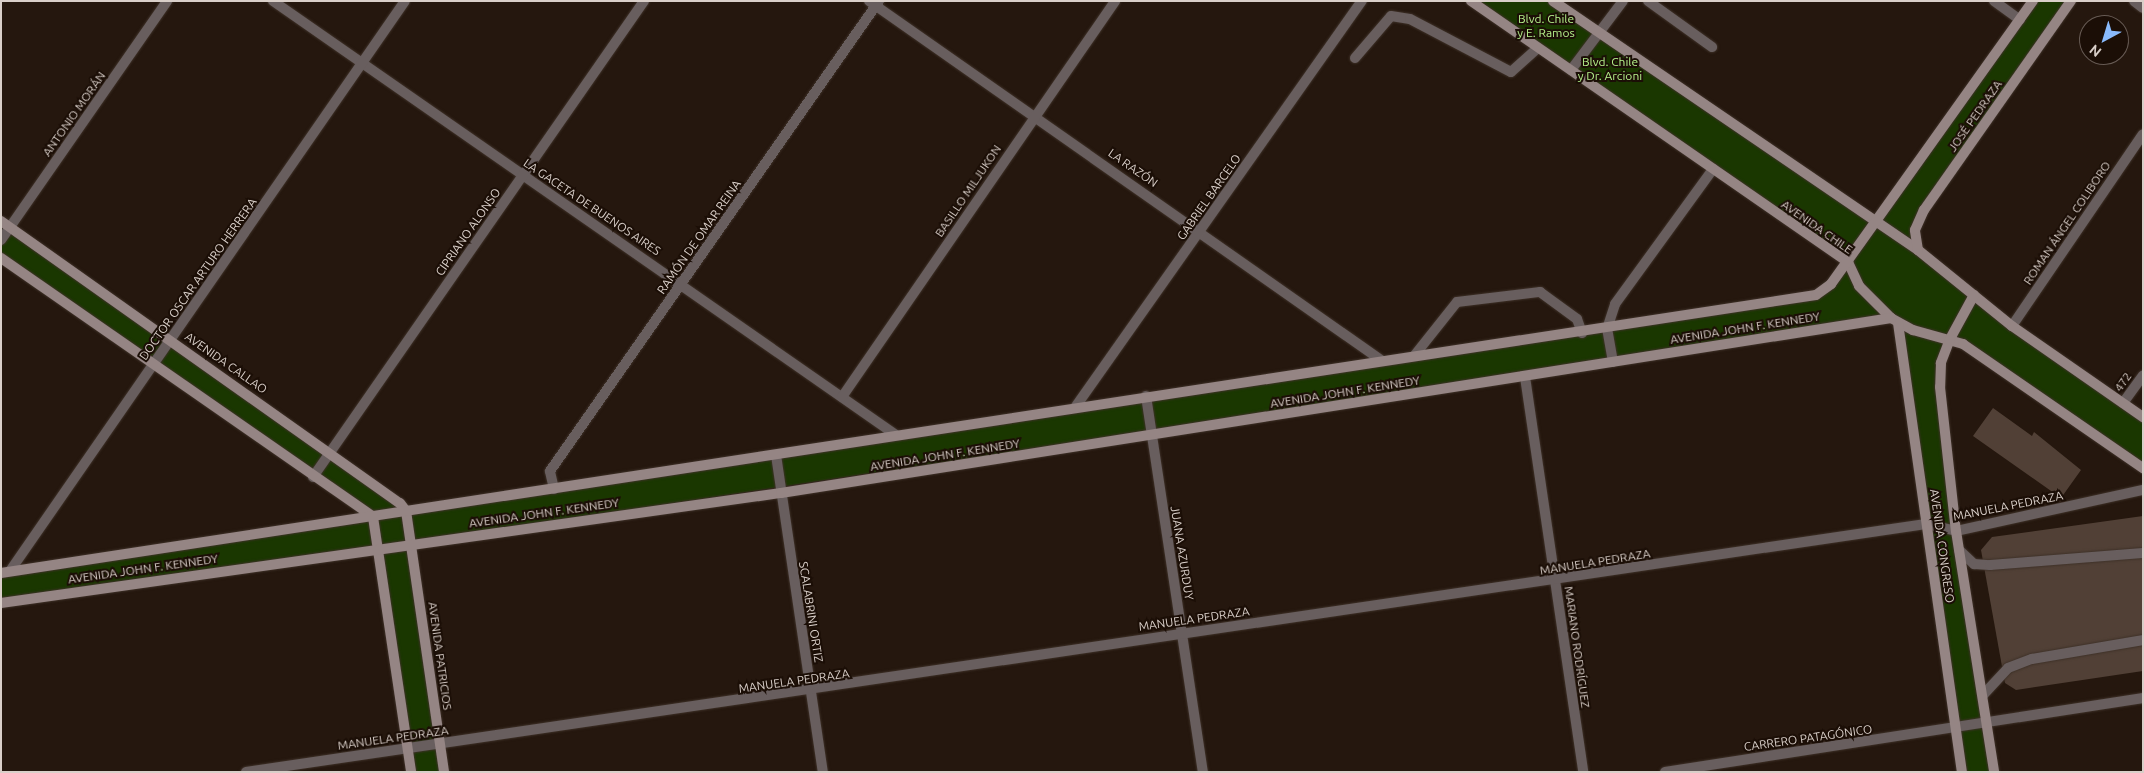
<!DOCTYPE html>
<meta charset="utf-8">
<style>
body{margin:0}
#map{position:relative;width:2144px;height:773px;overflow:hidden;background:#25170e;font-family:Ubuntu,sans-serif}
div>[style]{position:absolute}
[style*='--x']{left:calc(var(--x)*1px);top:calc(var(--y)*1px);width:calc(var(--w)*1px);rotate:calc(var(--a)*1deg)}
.green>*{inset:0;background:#1a3700}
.building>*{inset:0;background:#514036}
.roads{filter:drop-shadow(0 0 1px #3e3128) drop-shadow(0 0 1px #3e3128)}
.lane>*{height:10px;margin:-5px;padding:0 5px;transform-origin:5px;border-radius:5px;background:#685e5e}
.street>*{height:10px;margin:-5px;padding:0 5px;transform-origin:5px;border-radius:5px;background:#685e5e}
.secondary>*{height:10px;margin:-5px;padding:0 5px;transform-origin:5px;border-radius:5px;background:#958584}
span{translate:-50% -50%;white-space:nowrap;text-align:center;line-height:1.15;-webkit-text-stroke:4px #1b0e06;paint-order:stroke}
.park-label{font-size:12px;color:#b5f18b}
.street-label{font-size:12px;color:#d9cfc9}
.frame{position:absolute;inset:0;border:2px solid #d9cfc9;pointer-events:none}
.north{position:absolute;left:2079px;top:15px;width:50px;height:50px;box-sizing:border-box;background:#1b0e06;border:1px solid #675b54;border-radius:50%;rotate:219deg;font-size:14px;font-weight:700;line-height:20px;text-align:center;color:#d9cfc9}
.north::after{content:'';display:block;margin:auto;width:18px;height:22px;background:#89bafc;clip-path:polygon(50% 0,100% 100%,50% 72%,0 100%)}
</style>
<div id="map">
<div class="green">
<i style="clip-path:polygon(1471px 1px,1553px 1px,1874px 223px,2033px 1px,2071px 1px,1915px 230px,1918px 250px,2143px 417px,2143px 468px,1950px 339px,1940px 387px,1994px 772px,1962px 772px,1898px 323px,1890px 318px,411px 543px,444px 772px,411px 772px,377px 548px,1px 603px,1px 573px,372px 517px,1px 258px,1px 221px,406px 511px,1816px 295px,1847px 262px)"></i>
</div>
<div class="building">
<i style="clip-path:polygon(1993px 408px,2032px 436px,2034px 432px,2081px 470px,2061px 498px,1973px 436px)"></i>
<i style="clip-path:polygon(2143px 516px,2143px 671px,2016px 690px,2005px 683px,1981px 550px,1992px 537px)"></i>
</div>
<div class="roads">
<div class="lane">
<i style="--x:1355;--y:58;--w:55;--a:-49.4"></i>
<i style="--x:1391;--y:16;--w:19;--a:9"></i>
<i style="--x:1410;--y:19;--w:114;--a:27.7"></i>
<i style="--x:1511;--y:72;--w:36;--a:-42"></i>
<i style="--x:1414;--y:356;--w:69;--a:-51.5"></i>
<i style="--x:1457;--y:302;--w:84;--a:-6.9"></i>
<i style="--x:1540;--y:292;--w:46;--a:36.1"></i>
<i style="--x:1577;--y:319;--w:15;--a:70"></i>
<i style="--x:1959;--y:550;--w:21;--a:43"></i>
<i style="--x:1974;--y:564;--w:16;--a:4"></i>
<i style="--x:1990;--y:565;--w:153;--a:-4.5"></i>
<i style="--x:1983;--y:695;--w:37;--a:-47"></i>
<i style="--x:2008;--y:668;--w:26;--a:-21"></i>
<i style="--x:2032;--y:659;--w:113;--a:-9.7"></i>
</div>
<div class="street">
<i style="--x:273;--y:1;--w:759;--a:34.86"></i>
<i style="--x:869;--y:1;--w:625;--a:35.04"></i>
<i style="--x:1648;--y:1;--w:79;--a:35.7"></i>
<i style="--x:1994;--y:1;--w:32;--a:36"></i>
<i style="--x:2134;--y:1;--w:11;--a:38"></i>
<i style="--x:1571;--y:70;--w:86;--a:-53"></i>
<i style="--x:1;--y:240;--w:291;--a:-55.2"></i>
<i style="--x:2012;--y:326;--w:232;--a:-55.7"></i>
<i style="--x:1613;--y:362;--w:34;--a:-100"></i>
<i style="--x:1607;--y:329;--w:26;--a:-72"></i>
<i style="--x:1615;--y:304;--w:167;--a:-54"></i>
<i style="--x:1525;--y:377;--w:399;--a:81.6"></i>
<i style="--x:1146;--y:396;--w:380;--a:81.4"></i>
<i style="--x:842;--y:397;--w:481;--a:-55.4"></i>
<i style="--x:2123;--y:403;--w:34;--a:-54"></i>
<i style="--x:1076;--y:406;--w:496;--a:-54.8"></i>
<i style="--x:776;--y:455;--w:320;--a:81.6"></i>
<i style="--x:313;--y:477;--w:580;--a:-55.19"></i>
<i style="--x:554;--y:489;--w:18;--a:-103"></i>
<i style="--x:550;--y:471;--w:574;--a:-55.01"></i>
<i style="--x:10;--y:571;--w:693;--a:-55.28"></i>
<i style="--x:246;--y:772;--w:1698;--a:-8.4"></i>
<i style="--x:1926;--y:524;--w:31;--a:13"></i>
<i style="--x:1956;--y:531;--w:191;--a:-12.4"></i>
<i style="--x:1665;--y:772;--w:484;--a:-8.8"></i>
</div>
<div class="secondary">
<i style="--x:1471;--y:1;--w:459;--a:34.7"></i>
<i style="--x:1848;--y:262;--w:26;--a:65"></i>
<i style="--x:1859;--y:286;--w:45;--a:45"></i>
<i style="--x:1891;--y:318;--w:25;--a:29"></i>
<i style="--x:1913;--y:330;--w:52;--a:15.6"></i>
<i style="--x:1963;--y:344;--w:219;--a:34.6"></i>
<i style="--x:1553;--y:1;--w:442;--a:34.3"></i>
<i style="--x:1918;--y:250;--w:121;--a:39"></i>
<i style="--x:2012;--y:326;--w:160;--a:34.8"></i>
<i style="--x:1;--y:221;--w:489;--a:35.3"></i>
<i style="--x:400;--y:503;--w:10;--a:53"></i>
<i style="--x:406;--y:511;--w:264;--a:81.7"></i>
<i style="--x:1918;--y:250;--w:20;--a:-99"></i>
<i style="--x:1915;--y:230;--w:22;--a:-66"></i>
<i style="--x:1924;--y:210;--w:256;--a:-54.9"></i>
<i style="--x:1;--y:258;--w:453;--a:34.8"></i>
<i style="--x:373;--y:517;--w:258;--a:81.5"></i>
<i style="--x:1974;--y:295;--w:50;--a:118.6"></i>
<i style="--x:1950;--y:339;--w:26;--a:111"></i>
<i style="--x:1941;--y:363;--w:24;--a:92"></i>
<i style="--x:1940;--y:387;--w:145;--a:83.7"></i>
<i style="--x:1956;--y:531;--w:244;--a:81"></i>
<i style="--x:1898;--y:323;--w:454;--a:81.9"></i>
<i style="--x:1;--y:573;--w:1836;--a:-8.71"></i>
<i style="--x:1816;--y:295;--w:19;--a:-36"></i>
<i style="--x:1831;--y:284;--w:348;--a:-54.5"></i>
<i style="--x:1;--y:603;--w:788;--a:-8.03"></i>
<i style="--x:781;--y:493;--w:1124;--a:-8.96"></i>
</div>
</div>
<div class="park-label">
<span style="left:1546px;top:26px">Blvd. Chile<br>y E. Ramos</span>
<span style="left:1610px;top:69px">Blvd. Chile<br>y Dr. Arcioni</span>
</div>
<div class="street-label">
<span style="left:74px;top:114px;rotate:-55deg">ANTONIO MORÁN</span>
<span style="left:1975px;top:116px;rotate:-55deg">JOSÉ PEDRAZA</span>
<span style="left:1133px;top:168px;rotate:35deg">LA RAZÓN</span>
<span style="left:968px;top:191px;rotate:-56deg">BASILLO MILJUKON</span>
<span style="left:1209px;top:197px;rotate:-55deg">GABRIEL BARCELO</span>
<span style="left:592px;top:207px;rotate:34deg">LA GACETA DE BUENOS AIRES</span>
<span style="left:2067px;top:223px;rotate:-56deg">ROMAN ÁNGEL COLIBORO</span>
<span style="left:1817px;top:227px;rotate:35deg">AVENIDA CHILE</span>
<span style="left:468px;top:232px;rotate:-55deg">CIPRIANO ALONSO</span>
<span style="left:699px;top:237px;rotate:-55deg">RAMÓN DE OMAR REINA</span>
<span style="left:198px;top:279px;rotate:-55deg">DOCTOR OSCAR ARTURO HERRERA</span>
<span style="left:1745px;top:328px;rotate:-9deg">AVENIDA JOHN F. KENNEDY</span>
<span style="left:226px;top:363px;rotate:35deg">AVENIDA CALLAO</span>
<span style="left:2123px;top:382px;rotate:-55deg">472</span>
<span style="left:1345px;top:392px;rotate:-9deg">AVENIDA JOHN F. KENNEDY</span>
<span style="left:945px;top:455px;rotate:-9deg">AVENIDA JOHN F. KENNEDY</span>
<span style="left:2008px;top:506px;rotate:-11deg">MANUELA PEDRAZA</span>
<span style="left:544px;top:513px;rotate:-8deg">AVENIDA JOHN F. KENNEDY</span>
<span style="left:1942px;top:546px;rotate:82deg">AVENIDA CONGRESO</span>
<span style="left:1182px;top:553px;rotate:81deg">JUANA AZURDUY</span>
<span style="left:1595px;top:562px;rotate:-9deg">MANUELA PEDRAZA</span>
<span style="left:143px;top:569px;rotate:-8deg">AVENIDA JOHN F. KENNEDY</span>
<span style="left:811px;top:612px;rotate:81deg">SCALABRINI ORTIZ</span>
<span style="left:1194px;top:619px;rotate:-8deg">MANUELA PEDRAZA</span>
<span style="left:1577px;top:647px;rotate:82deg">MARIANO RODRÍGUEZ</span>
<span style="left:440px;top:656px;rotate:82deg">AVENIDA PATRICIOS</span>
<span style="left:794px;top:681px;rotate:-8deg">MANUELA PEDRAZA</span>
<span style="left:393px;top:738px;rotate:-8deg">MANUELA PEDRAZA</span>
<span style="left:1808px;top:738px;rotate:-8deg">CARRERO PATAGÓNICO</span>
</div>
<div class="frame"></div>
<div class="north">N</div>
</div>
